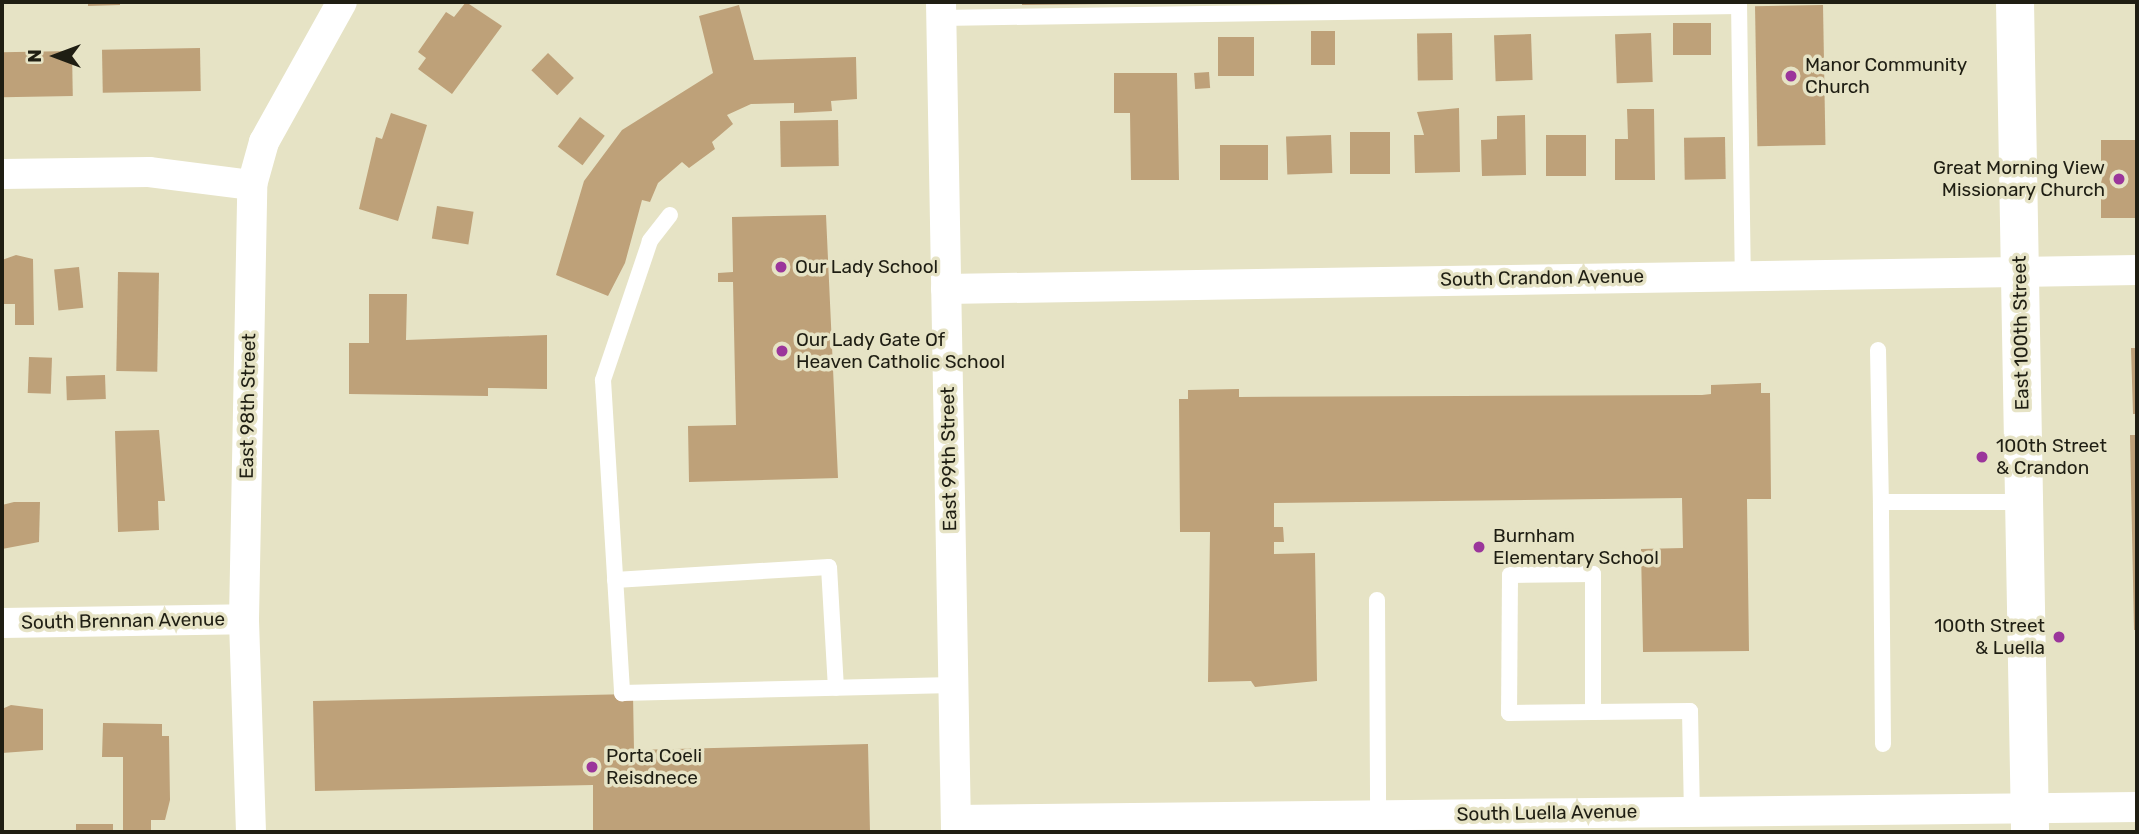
<!DOCTYPE html>
<style>
body{margin:0}
#map{position:relative;width:2139px;height:834px;overflow:hidden;background:#e6e3c5;font-family:Rubik,sans-serif}
div>[style]{position:absolute}
[style*='--x']{left:calc(var(--x)*1px);top:calc(var(--y)*1px);width:calc(var(--w)*1px);rotate:calc(var(--a)*1deg)}
.building>*{inset:0;background:#bea179;transform-origin:0 0}
.service>*{height:16px;margin:-8px;padding:0 8px;transform-origin:8px;border-radius:8px;background:#fff}
.minor>*{height:30px;margin:-15px;padding:0 15px;transform-origin:15px;border-radius:15px;background:#fff}
.secondary>*{height:38px;margin:-19px;padding:0 19px;transform-origin:19px;border-radius:19px;background:#fff}
.dots>*{width:19px;height:19px;translate:-50% -50%;box-sizing:border-box;border:4px solid #e6e3c5;border-radius:50%}
span{translate:-50% -50%;white-space:nowrap;text-align:center;line-height:1.15;-webkit-text-stroke:7px #e6e3c5;paint-order:stroke}
.poi-label{font-size:19px;color:#1f1e13}
.left{translate:0 -50%;text-align:left}
.right{translate:-100% -50%;text-align:right}
.street-label{font-size:19px;color:#1f1e13}
.frame{position:absolute;inset:0;border:4px solid #1f1e13;pointer-events:none}
.north{position:absolute;left:21px;top:21px;width:70px;height:70px;-webkit-text-stroke:5px #e6e3c5;paint-order:stroke;rotate:270deg;font-size:19px;font-weight:700;line-height:28px;text-align:center;color:#1f1e13}
.north::after{content:'';display:block;margin:auto;width:24px;height:32px;background:#1f1e13;clip-path:polygon(50% 0,100% 100%,50% 72%,0 100%)}
</style>
<div id="map">
<div class="building">
<i style="clip-path:polygon(88px 2px,120px 2px,120px 5px,88px 6px)"></i>
<i style="clip-path:polygon(466px 2px,502px 26px,452px 94px,418px 69px,426px 58px,418px 52px,446px 12px,454px 17px)"></i>
<i style="clip-path:polygon(1022px 2px,1112px 2px,1112px 4px,1022px 5px)"></i>
<i style="clip-path:polygon(739px 5px,754px 60px,856px 57px,857px 99px,831px 101px,832px 111px,794px 113px,794px 103px,751px 104px,727px 115px,733px 124px,712px 142px,715px 149px,689px 168px,682px 162px,658px 183px,650px 202px,642px 200px,625px 263px,608px 296px,556px 275px,584px 181px,622px 130px,713px 73px,699px 16px)"></i>
<i style="left:1823px;top:5px;width:140px;height:68px;rotate:89deg"></i>
<i style="left:1673px;top:23px;width:38px;height:32px"></i>
<i style="left:1311px;top:31px;width:24px;height:34px"></i>
<i style="left:1452px;top:33px;width:47px;height:35px;rotate:89deg"></i>
<i style="left:1651px;top:33px;width:49px;height:36px;rotate:88deg"></i>
<i style="left:1531px;top:34px;width:46px;height:37px;rotate:88deg"></i>
<i style="left:1218px;top:37px;width:36px;height:39px"></i>
<i style="left:200px;top:48px;width:43px;height:98px;rotate:89deg"></i>
<i style="left:72px;top:51px;width:45px;height:70px;rotate:89deg"></i>
<i style="left:548px;top:53px;width:36px;height:24px;rotate:44deg"></i>
<i style="left:1209px;top:72px;width:16px;height:15px;rotate:86deg"></i>
<i style="clip-path:polygon(1114px 73px,1177px 73px,1179px 180px,1131px 180px,1130px 113px,1114px 113px)"></i>
<i style="clip-path:polygon(1459px 108px,1460px 172px,1415px 173px,1414px 135px,1424px 135px,1417px 112px)"></i>
<i style="clip-path:polygon(1627px 109px,1654px 109px,1655px 180px,1615px 180px,1615px 139px,1628px 139px)"></i>
<i style="clip-path:polygon(391px 113px,427px 125px,398px 221px,359px 209px,376px 137px,382px 139px)"></i>
<i style="clip-path:polygon(1525px 115px,1526px 175px,1482px 176px,1481px 140px,1497px 139px,1497px 116px)"></i>
<i style="left:580px;top:117px;width:31px;height:37px;rotate:37deg"></i>
<i style="left:838px;top:120px;width:46px;height:58px;rotate:89deg"></i>
<i style="left:1350px;top:132px;width:40px;height:42px"></i>
<i style="left:1331px;top:135px;width:38px;height:45px;rotate:88deg"></i>
<i style="left:1546px;top:135px;width:40px;height:41px"></i>
<i style="left:1725px;top:137px;width:42px;height:41px;rotate:89deg"></i>
<i style="left:2137px;top:140px;width:78px;height:36px;rotate:90deg"></i>
<i style="left:1268px;top:145px;width:35px;height:48px;rotate:90deg"></i>
<i style="left:437px;top:206px;width:37px;height:33px;rotate:9deg"></i>
<i style="clip-path:polygon(826px 215px,838px 478px,689px 482px,688px 426px,736px 425px,733px 282px,718px 282px,718px 273px,733px 272px,732px 217px)"></i>
<i style="clip-path:polygon(16px 255px,33px 259px,34px 325px,15px 325px,15px 304px,2px 304px,2px 260px)"></i>
<i style="left:79px;top:267px;width:41px;height:25px;rotate:84deg"></i>
<i style="left:118px;top:272px;width:41px;height:99px;rotate:1deg"></i>
<i style="clip-path:polygon(369px 294px,407px 294px,406px 340px,547px 335px,547px 389px,488px 388px,488px 396px,349px 394px,349px 343px,369px 343px)"></i>
<i style="clip-path:polygon(2131px 348px,2137px 348px,2137px 414px,2133px 414px)"></i>
<i style="left:29px;top:357px;width:23px;height:36px;rotate:2deg"></i>
<i style="left:105px;top:375px;width:24px;height:39px;rotate:88deg"></i>
<i style="clip-path:polygon(1761px 383px,1761px 393px,1770px 393px,1771px 499px,1747px 499px,1749px 651px,1643px 652px,1641px 549px,1683px 548px,1682px 498px,1274px 503px,1274px 527px,1283px 527px,1284px 542px,1274px 542px,1274px 554px,1315px 553px,1317px 681px,1255px 687px,1251px 681px,1208px 682px,1210px 532px,1180px 532px,1179px 399px,1188px 399px,1188px 390px,1239px 389px,1239px 397px,1702px 395px,1711px 394px,1711px 385px)"></i>
<i style="clip-path:polygon(159px 430px,165px 501px,158px 501px,159px 530px,118px 532px,115px 431px)"></i>
<i style="clip-path:polygon(2130px 435px,2137px 435px,2137px 630px,2134px 630px)"></i>
<i style="clip-path:polygon(14px 502px,40px 502px,39px 542px,2px 549px,2px 505px)"></i>
<i style="clip-path:polygon(633px 694px,634px 750px,868px 744px,870px 831px,593px 832px,593px 785px,315px 791px,313px 701px)"></i>
<i style="clip-path:polygon(11px 705px,43px 709px,43px 750px,2px 753px,2px 709px)"></i>
<i style="clip-path:polygon(103px 723px,162px 724px,162px 736px,169px 736px,170px 800px,165px 820px,151px 820px,151px 832px,123px 832px,123px 757px,102px 757px)"></i>
<i style="left:76px;top:824px;width:37px;height:8px"></i>
</div>
<div class="service">
<i style="--x:1739;--y:2;--w:272;--a:89.2"></i>
<i style="--x:941;--y:18;--w:798;--a:-0.86"></i>
<i style="--x:670;--y:215;--w:33;--a:128"></i>
<i style="--x:650;--y:241;--w:147;--a:108.7"></i>
<i style="--x:603;--y:380;--w:314;--a:86.5"></i>
<i style="--x:622;--y:693;--w:331;--a:-1.4"></i>
<i style="--x:1878;--y:350;--w:152;--a:88.9"></i>
<i style="--x:615;--y:580;--w:214;--a:-3.5"></i>
<i style="--x:829;--y:567;--w:121;--a:86.7"></i>
<i style="--x:1377;--y:600;--w:215;--a:89.7"></i>
<i style="--x:1593;--y:712;--w:138;--a:-90"></i>
<i style="--x:1593;--y:574;--w:83;--a:179.3"></i>
<i style="--x:1510;--y:575;--w:138;--a:90.4"></i>
<i style="--x:1509;--y:713;--w:84;--a:-0.7"></i>
<i style="--x:1593;--y:712;--w:97;--a:-0.6"></i>
<i style="--x:1690;--y:711;--w:101;--a:88.9"></i>
<i style="--x:1883;--y:744;--w:242;--a:-90.5"></i>
<i style="--x:1881;--y:502;--w:143;--a:0"></i>
</div>
<div class="minor">
<i style="--x:941;--y:2;--w:830;--a:88.96"></i>
<i style="--x:2;--y:174;--w:147;--a:-0.8"></i>
<i style="--x:149;--y:172;--w:104;--a:7.2"></i>
<i style="--x:946;--y:289;--w:1191;--a:-0.91"></i>
<i style="--x:2;--y:623;--w:242;--a:-0.9"></i>
<i style="--x:956;--y:820;--w:1181;--a:-0.63"></i>
<i style="--x:251;--y:832;--w:213;--a:-91.9"></i>
<i style="--x:244;--y:619;--w:434;--a:-88.9"></i>
<i style="--x:252;--y:185;--w:45;--a:-74.4"></i>
<i style="--x:264;--y:142;--w:160;--a:-60.9"></i>
</div>
<div class="secondary">
<i style="--x:2015;--y:2;--w:830;--a:88.96"></i>
</div>
<div class="dots">
<i style="left:1791px;top:76px;background:#9b369b"></i>
<i style="left:2119px;top:179px;background:#9b369b"></i>
<i style="left:781px;top:267px;background:#9b369b"></i>
<i style="left:782px;top:351px;background:#9b369b"></i>
<i style="left:1982px;top:457px;background:#9b369b"></i>
<i style="left:1479px;top:547px;background:#9b369b"></i>
<i style="left:2059px;top:637px;background:#9b369b"></i>
<i style="left:592px;top:767px;background:#9b369b"></i>
</div>
<div class="poi-label">
<span class="left" style="left:1805px;top:76px">Manor Community<br>Church</span>
<span class="right" style="left:2105px;top:179px">Great Morning View<br>Missionary Church</span>
<span class="left" style="left:795px;top:267px">Our Lady School</span>
<span class="left" style="left:796px;top:351px">Our Lady Gate Of<br>Heaven Catholic School</span>
<span class="left" style="left:1996px;top:457px">100th Street<br>&amp; Crandon</span>
<span class="left" style="left:1493px;top:547px">Burnham<br>Elementary School</span>
<span class="right" style="left:2045px;top:637px">100th Street<br>&amp; Luella</span>
<span class="left" style="left:606px;top:767px">Porta Coeli<br>Reisdnece</span>
</div>
<div class="street-label">
<span style="left:1542px;top:278px;rotate:-1deg">South Crandon Avenue</span>
<span style="left:2021px;top:333px;rotate:-91deg">East 100th Street</span>
<span style="left:248px;top:406px;rotate:-89deg">East 98th Street</span>
<span style="left:949px;top:459px;rotate:-91deg">East 99th Street</span>
<span style="left:123px;top:621px;rotate:-1deg">South Brennan Avenue</span>
<span style="left:1547px;top:813px;rotate:-1deg">South Luella Avenue</span>
</div>
<div class="frame"></div>
<div class="north">N</div>
</div>
